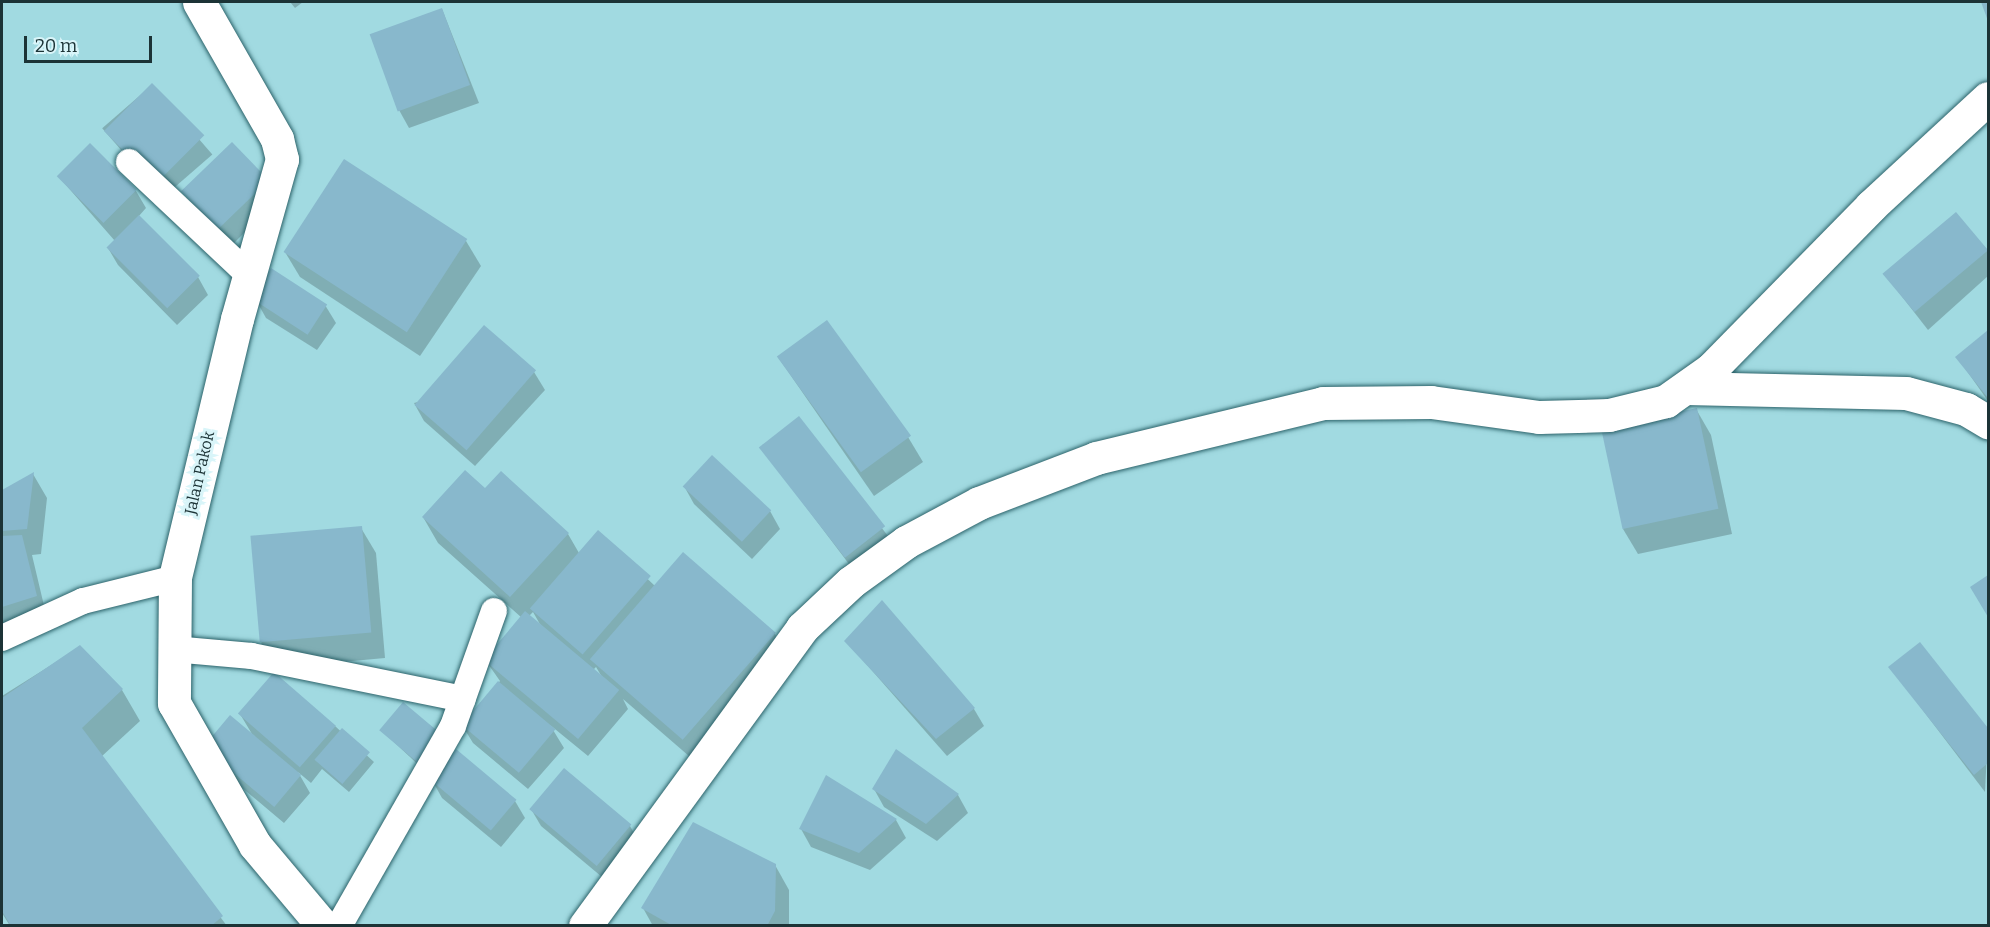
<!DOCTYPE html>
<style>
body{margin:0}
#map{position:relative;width:1990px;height:927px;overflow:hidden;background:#a1dae1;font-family:Bitter,serif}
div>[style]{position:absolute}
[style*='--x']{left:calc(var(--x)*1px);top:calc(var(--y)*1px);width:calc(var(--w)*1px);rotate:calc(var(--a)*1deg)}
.shadow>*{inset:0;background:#0003;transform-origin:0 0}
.building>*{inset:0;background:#88b8cc;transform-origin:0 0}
.roads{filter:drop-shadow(0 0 2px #2c636a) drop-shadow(0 0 2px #2c636a)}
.lane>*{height:26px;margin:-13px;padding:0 13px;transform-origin:13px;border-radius:13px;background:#fff}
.street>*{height:33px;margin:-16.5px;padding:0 16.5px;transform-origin:16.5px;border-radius:16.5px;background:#fff}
span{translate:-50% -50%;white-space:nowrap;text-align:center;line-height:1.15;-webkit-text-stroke:6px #d9f5f9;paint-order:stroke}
.street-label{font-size:16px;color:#1c3336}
.frame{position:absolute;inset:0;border:3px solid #1c3336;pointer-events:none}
.scale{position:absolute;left:24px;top:36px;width:128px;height:27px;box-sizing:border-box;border:3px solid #1c3336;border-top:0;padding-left:8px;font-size:18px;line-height:21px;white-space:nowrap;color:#1c3336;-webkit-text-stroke:4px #d9f5f9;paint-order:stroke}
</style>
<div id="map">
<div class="shadow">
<i style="clip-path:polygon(290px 2px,303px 2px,295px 8px)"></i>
<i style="clip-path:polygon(442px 9px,479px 103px,409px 128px,399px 110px)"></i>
<i style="left:152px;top:85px;width:92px;height:66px;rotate:49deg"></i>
<i style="clip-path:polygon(58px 176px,136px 191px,146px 208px,138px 217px,198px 277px,208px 295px,177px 325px,118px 265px,108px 248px,115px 241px)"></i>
<i style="clip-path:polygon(268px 181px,278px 199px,230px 247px,183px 192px)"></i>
<i style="clip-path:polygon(1956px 214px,1988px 251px,1988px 276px,1928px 330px,1886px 276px)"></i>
<i style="clip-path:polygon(466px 241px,481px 266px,420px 356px,300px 277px,285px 252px)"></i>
<i style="clip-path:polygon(256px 300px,325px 305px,336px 323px,317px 350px,266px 318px)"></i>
<i style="clip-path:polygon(1988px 332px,1988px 401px,1957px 357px)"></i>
<i style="clip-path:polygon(778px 357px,908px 437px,923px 462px,874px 496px)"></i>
<i style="clip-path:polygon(534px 372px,545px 390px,475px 466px,424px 421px,414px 403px)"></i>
<i style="clip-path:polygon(1696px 409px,1711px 435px,1732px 534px,1638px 554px,1623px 529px)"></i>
<i style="left:799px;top:418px;width:158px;height:48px;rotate:53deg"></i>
<i style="clip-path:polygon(33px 474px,47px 498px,41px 554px,32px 555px,46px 614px,2px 628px,2px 492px)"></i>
<i style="clip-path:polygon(684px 486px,770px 511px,780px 529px,752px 559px,694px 504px)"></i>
<i style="clip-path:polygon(evenodd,485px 490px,568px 534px,579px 553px,598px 532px,655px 586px,683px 554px,775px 634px,790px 660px,697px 763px,623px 699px,628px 709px,588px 756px,550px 725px,564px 748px,528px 789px,473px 743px,462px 725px,500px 681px,486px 661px,522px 618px,438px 543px,423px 517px,485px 490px,533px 612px,541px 626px,529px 616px,533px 612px,485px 490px,596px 667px,602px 677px,593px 670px,596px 667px)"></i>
<i style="clip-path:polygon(361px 528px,376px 553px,385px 658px,276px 668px,261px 643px)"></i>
<i style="clip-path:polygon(1988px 577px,1988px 615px,1972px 587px)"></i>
<i style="clip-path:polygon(846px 641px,974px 709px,984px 726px,947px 756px)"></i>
<i style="clip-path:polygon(1919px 644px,1988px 731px,1985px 792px,1890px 667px)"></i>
<i style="clip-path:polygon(80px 647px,122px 690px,140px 721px,101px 757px,227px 926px,10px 926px,2px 913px,2px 696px)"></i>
<i style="clip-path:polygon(403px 704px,425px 771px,381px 730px)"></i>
<i style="clip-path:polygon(240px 714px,335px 726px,374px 762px,349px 792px,322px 769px,311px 783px,298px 772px,310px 793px,284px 823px,215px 765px,252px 734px)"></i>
<i style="clip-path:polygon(896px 752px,958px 795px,968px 813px,937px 841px,884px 807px,874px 789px)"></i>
<i style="clip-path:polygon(827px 777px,896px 820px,906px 838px,870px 870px,811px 847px,801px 829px)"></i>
<i style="clip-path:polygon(432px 780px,515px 801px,525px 818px,501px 847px,442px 798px)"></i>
<i style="clip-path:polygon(531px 809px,630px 826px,640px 844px,608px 882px,541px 826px)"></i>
<i style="clip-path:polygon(775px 865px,789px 890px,789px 926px,653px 926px,643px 908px)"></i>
</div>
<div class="building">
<i style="clip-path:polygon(1981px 2px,1988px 2px,1988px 21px)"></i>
<i style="left:442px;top:8px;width:82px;height:77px;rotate:70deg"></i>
<i style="left:152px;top:83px;width:74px;height:68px;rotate:45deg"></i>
<i style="left:232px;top:142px;width:53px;height:71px;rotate:46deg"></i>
<i style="left:90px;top:143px;width:66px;height:47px;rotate:45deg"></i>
<i style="left:344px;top:159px;width:147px;height:111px;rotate:33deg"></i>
<i style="left:1956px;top:212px;width:50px;height:96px;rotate:50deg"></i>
<i style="left:139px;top:215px;width:86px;height:46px;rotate:45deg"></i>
<i style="left:271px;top:268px;width:67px;height:36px;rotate:33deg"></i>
<i style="left:827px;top:320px;width:143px;height:62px;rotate:54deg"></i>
<i style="left:484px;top:325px;width:69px;height:106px;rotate:41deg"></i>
<i style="clip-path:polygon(1988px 330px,1988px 398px,1955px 357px)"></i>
<i style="left:1697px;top:408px;width:103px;height:98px;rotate:78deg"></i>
<i style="left:799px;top:416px;width:140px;height:51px;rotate:52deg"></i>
<i style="left:712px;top:455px;width:81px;height:43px;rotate:43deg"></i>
<i style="clip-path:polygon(465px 470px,485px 488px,501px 471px,569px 533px,510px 597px,422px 517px)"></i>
<i style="clip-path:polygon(34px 472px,27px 529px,2px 531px,2px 490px)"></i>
<i style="left:362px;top:526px;width:107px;height:112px;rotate:85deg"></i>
<i style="left:598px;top:530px;width:70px;height:104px;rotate:41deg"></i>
<i style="clip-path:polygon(22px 535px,37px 596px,2px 607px,2px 536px)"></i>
<i style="left:683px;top:552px;width:123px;height:142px;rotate:41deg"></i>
<i style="clip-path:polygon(1988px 575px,1988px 617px,1970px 587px)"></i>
<i style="clip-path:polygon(882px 600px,975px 708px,936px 739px,844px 641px)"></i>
<i style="left:525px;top:611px;width:123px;height:64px;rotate:40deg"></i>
<i style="clip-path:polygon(1920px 642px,1988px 728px,1988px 763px,1974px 775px,1888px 667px)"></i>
<i style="clip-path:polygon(80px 645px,123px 689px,82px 728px,223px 916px,211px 926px,11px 926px,2px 911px,2px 698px)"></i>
<i style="left:274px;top:672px;width:82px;height:55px;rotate:41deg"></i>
<i style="left:498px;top:681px;width:75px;height:57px;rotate:40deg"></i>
<i style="left:403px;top:702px;width:52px;height:37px;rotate:40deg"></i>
<i style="left:230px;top:715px;width:93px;height:42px;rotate:40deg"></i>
<i style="left:342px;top:728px;width:37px;height:42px;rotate:41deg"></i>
<i style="left:456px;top:749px;width:79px;height:40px;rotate:40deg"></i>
<i style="clip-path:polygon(896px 749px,959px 794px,926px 824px,872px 789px)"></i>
<i style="left:564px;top:768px;width:88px;height:54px;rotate:40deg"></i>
<i style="clip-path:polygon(826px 775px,897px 819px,859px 853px,799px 829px)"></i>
<i style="clip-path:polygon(693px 822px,776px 864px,775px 911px,767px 926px,673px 926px,641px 908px)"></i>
</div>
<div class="roads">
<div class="lane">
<i style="--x:129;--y:162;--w:165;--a:43.3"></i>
<i style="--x:2;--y:638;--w:89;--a:-24.6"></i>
<i style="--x:83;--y:601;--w:95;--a:-14"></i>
<i style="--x:173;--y:649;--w:79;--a:5.1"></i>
<i style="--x:252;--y:656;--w:215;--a:11.5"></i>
<i style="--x:339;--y:926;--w:230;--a:-60.3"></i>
<i style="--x:453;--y:726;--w:122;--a:-70.4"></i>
</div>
<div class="street">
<i style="--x:199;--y:2;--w:158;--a:60.3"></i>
<i style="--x:277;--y:139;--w:21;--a:76"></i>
<i style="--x:282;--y:159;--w:166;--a:105.7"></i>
<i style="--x:237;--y:319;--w:266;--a:103.5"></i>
<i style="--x:175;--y:578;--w:125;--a:90.5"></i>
<i style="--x:174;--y:703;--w:163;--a:60.3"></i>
<i style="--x:255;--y:845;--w:106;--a:50"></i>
<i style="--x:1686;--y:388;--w:220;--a:1.3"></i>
<i style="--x:1906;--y:393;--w:62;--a:14.9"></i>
<i style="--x:1966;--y:409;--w:26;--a:31"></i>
<i style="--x:585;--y:926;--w:369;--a:-53.9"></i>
<i style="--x:802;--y:628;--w:67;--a:-43.2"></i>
<i style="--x:851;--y:582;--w:68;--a:-36"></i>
<i style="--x:906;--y:542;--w:83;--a:-28.1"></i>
<i style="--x:979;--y:503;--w:125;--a:-21"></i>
<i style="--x:1096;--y:458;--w:234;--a:-13.6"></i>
<i style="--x:1323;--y:403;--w:108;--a:-0.5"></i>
<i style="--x:1431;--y:402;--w:109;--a:7.9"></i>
<i style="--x:1539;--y:417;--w:70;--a:-1.6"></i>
<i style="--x:1609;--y:415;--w:59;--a:-13.8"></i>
<i style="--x:1666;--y:401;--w:55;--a:-35.4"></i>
<i style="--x:1711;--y:369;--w:228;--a:-45.5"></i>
<i style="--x:1871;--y:206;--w:159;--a:-42.7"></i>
</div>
</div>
<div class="street-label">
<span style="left:200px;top:473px;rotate:-77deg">Jalan Pakok</span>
</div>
<div class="frame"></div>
<div class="scale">20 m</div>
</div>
